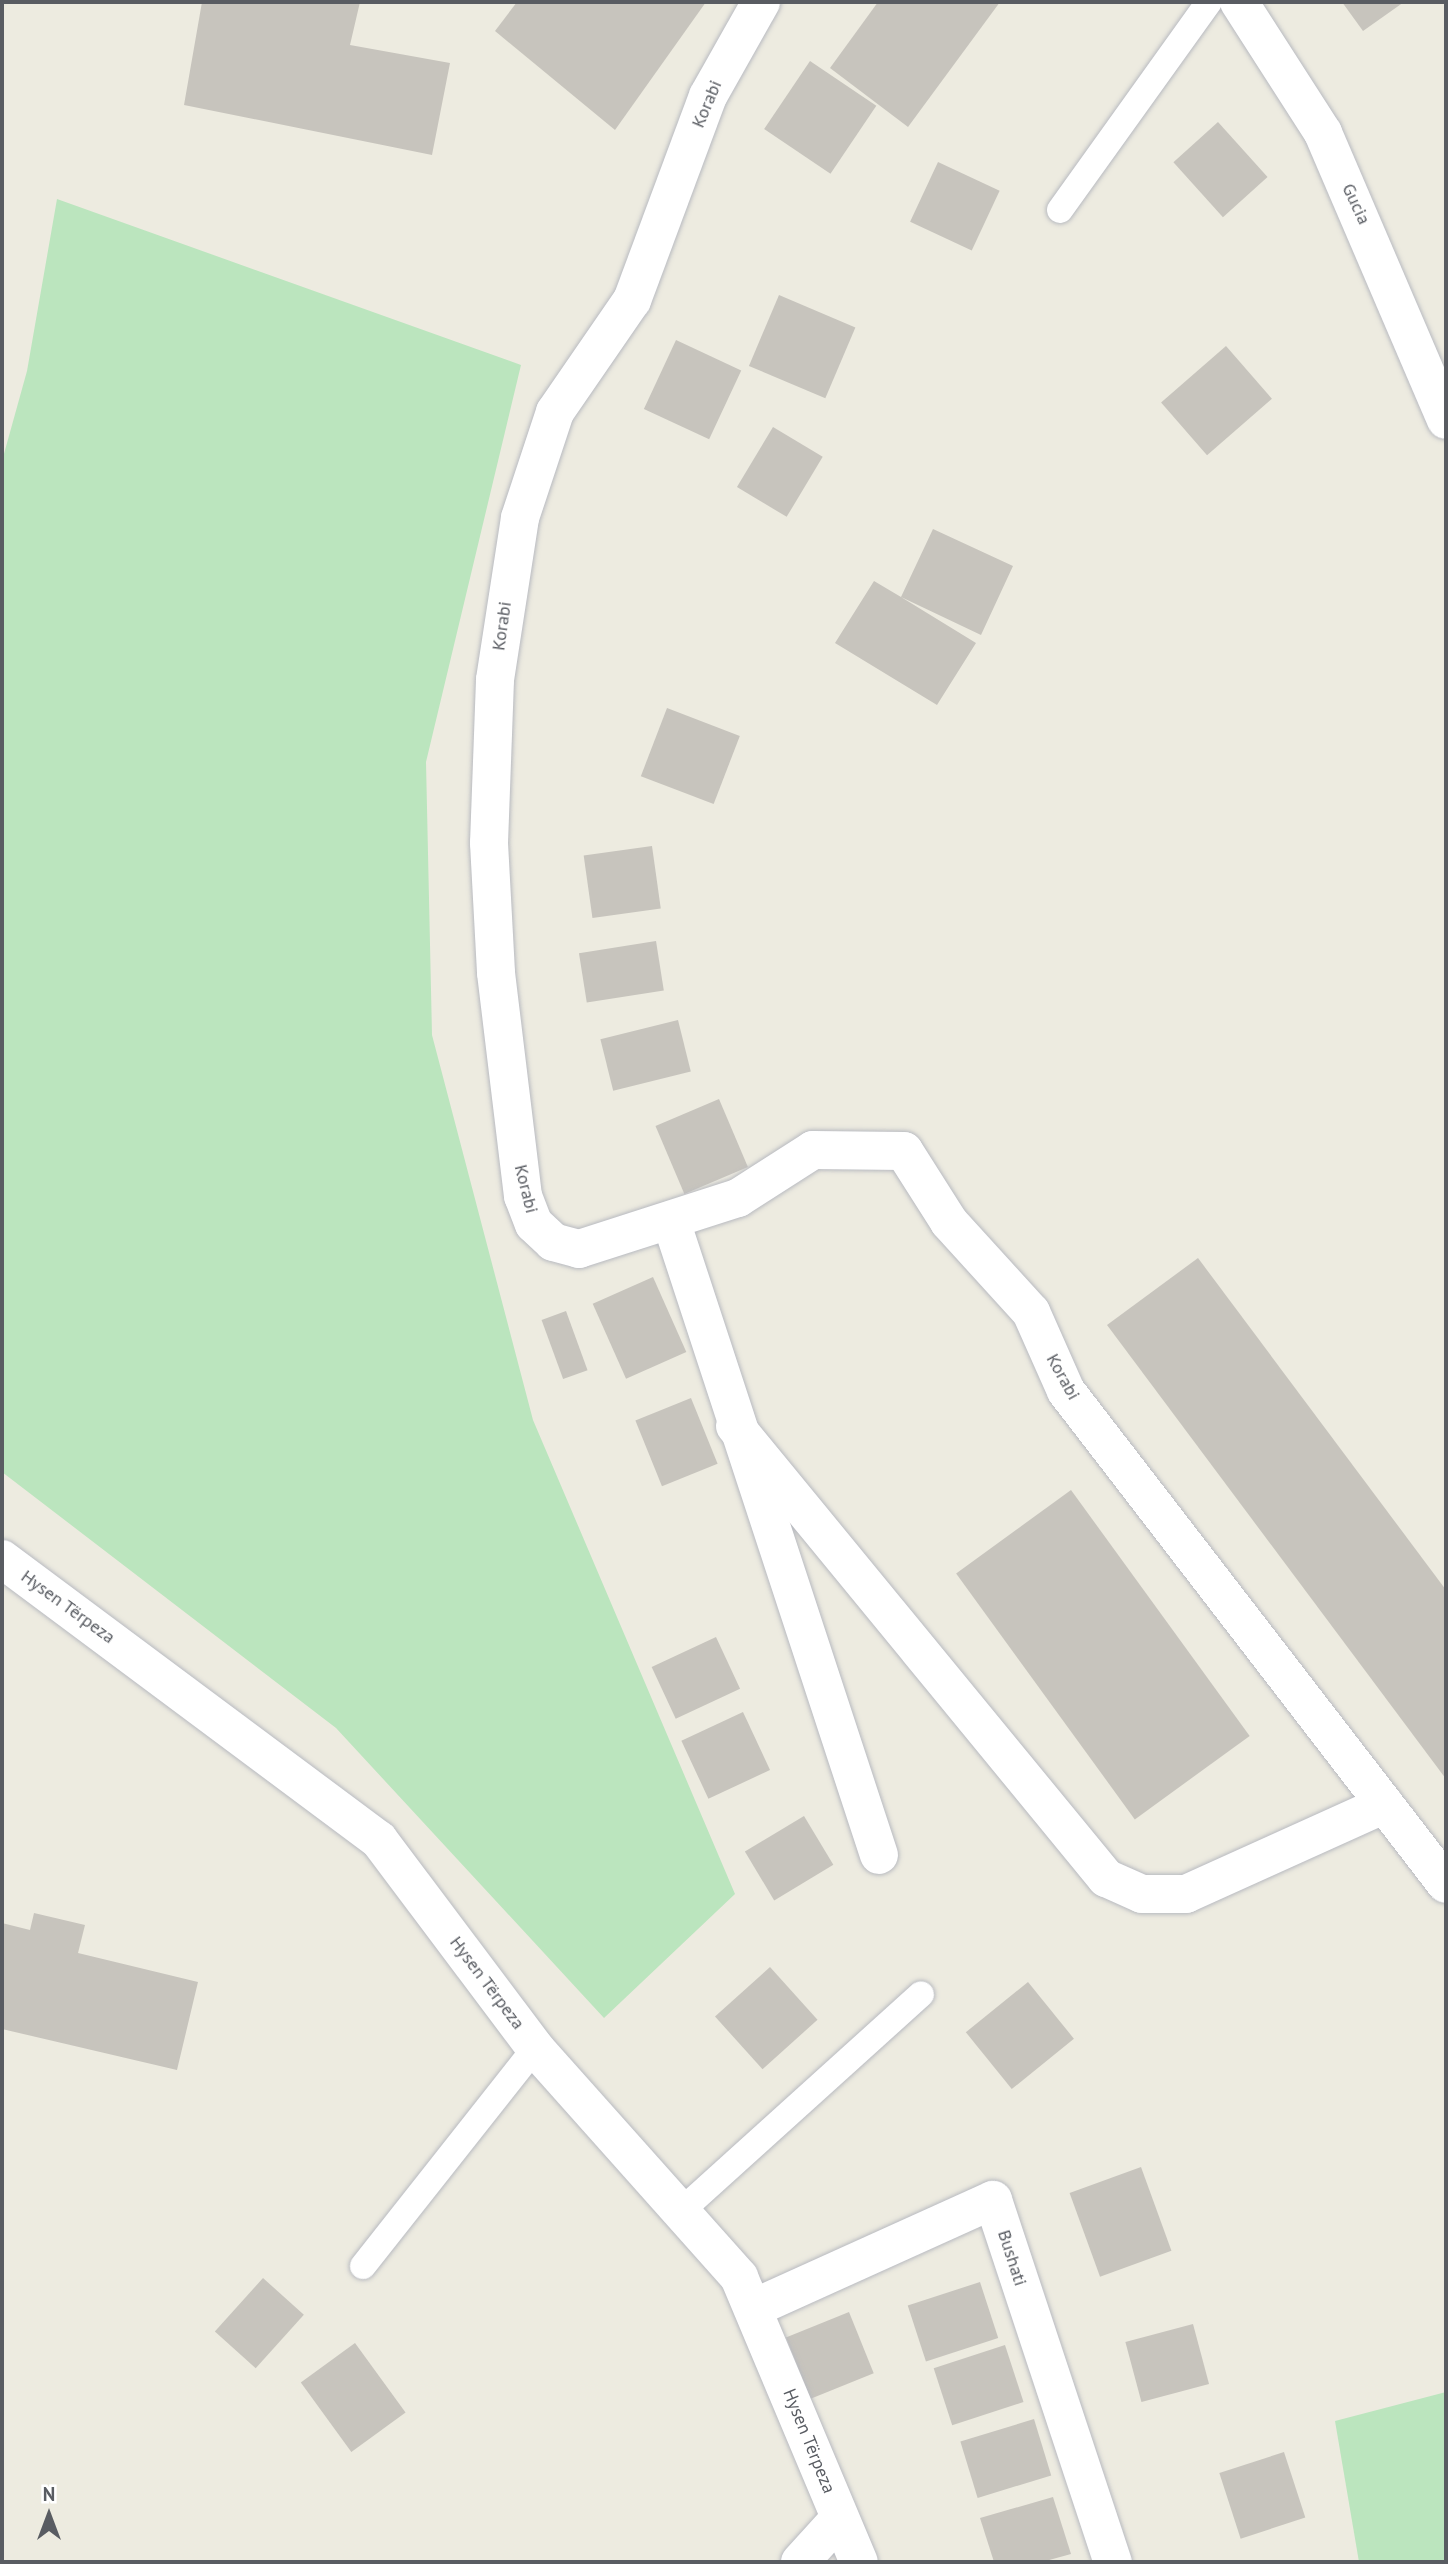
<!DOCTYPE html>
<meta charset="utf-8">
<style>
body{margin:0}
#map{position:relative;width:1448px;height:2564px;overflow:hidden;background:#edebe0;font-family:"PT Sans",sans-serif}
div>[style]{position:absolute}
[style*='--x']{left:calc(var(--x)*1px);top:calc(var(--y)*1px);width:calc(var(--w)*1px);rotate:calc(var(--a)*1deg)}
.green>*{inset:0;background:#bbe5be}
.building>*{inset:0;background:#c7c4bd;transform-origin:0 0}
.roads{filter:drop-shadow(0 0 2px #b8bac0) drop-shadow(0 0 2px #b8bac0)}
.lane>*{height:26px;margin:-13px;padding:0 13px;transform-origin:13px;border-radius:13px;background:#fff}
.street>*{height:38px;margin:-19px;padding:0 19px;transform-origin:19px;border-radius:19px;background:#fff}
.secondary>*{height:38px;margin:-19px;padding:0 19px;transform-origin:19px;border-radius:19px;background:#fff}
span{translate:-50% -50%;white-space:nowrap;text-align:center;line-height:1.15;-webkit-text-stroke:6px #fff;paint-order:stroke}
.street-label{font-size:18px;color:#595c62}
.frame{position:absolute;inset:0;border:4px solid #595c62;pointer-events:none}
.north{position:absolute;left:14px;top:2480px;width:70px;height:70px;-webkit-text-stroke:5px #fff;paint-order:stroke;rotate:0deg;font-size:19px;font-weight:700;line-height:28px;text-align:center;color:#595c62}
.north::after{content:'';display:block;margin:auto;width:24px;height:32px;background:#595c62;clip-path:polygon(50% 0,100% 100%,50% 72%,0 100%)}
</style>
<div id="map">
<div class="green">
<i style="clip-path:polygon(57px 199px,521px 365px,426px 762px,432px 1035px,533px 1420px,735px 1894px,604px 2018px,336px 1728px,2px 1472px,2px 461px,27px 371px)"></i>
<i style="clip-path:polygon(1446px 2392px,1446px 2562px,1359px 2562px,1335px 2421px)"></i>
</div>
<div class="building">
<i style="clip-path:polygon(202px 2px,360px 2px,350px 45px,450px 63px,432px 155px,184px 105px)"></i>
<i style="clip-path:polygon(517px 2px,706px 2px,615px 130px,495px 31px)"></i>
<i style="clip-path:polygon(878px 2px,1000px 2px,908px 127px,830px 68px)"></i>
<i style="clip-path:polygon(1342px 2px,1404px 2px,1363px 31px)"></i>
<i style="left:810px;top:61px;width:80px;height:82px;rotate:34deg"></i>
<i style="left:1218px;top:122px;width:74px;height:60px;rotate:48deg"></i>
<i style="left:938px;top:162px;width:68px;height:66px;rotate:25deg"></i>
<i style="left:779px;top:295px;width:83px;height:77px;rotate:23deg"></i>
<i style="left:676px;top:340px;width:72px;height:76px;rotate:25deg"></i>
<i style="left:1226px;top:346px;width:70px;height:86px;rotate:49deg"></i>
<i style="left:773px;top:427px;width:58px;height:70px;rotate:31deg"></i>
<i style="clip-path:polygon(933px 529px,1013px 566px,981px 635px,901px 597px,976px 643px,937px 705px,835px 643px,874px 581px,901px 597px)"></i>
<i style="left:667px;top:708px;width:78px;height:73px;rotate:21deg"></i>
<i style="left:652px;top:846px;width:63px;height:69px;rotate:82deg"></i>
<i style="left:656px;top:941px;width:50px;height:78px;rotate:81deg"></i>
<i style="left:678px;top:1020px;width:53px;height:80px;rotate:76deg"></i>
<i style="left:719px;top:1099px;width:74px;height:69px;rotate:67deg"></i>
<i style="clip-path:polygon(1198px 1258px,1446px 1590px,1446px 1779px,1107px 1325px)"></i>
<i style="left:653px;top:1277px;width:82px;height:66px;rotate:66deg"></i>
<i style="left:566px;top:1311px;width:63px;height:26px;rotate:70deg"></i>
<i style="left:691px;top:1398px;width:71px;height:60px;rotate:68deg"></i>
<i style="left:1071px;top:1490px;width:304px;height:142px;rotate:54deg"></i>
<i style="left:716px;top:1637px;width:57px;height:71px;rotate:65deg"></i>
<i style="left:743px;top:1712px;width:64px;height:68px;rotate:65deg"></i>
<i style="left:804px;top:1816px;width:57px;height:69px;rotate:59deg"></i>
<i style="clip-path:polygon(34px 1913px,85px 1925px,78px 1953px,198px 1982px,177px 2070px,2px 2029px,2px 1923px,30px 1930px)"></i>
<i style="left:770px;top:1967px;width:71px;height:74px;rotate:48deg"></i>
<i style="left:1028px;top:1982px;width:73px;height:80px;rotate:51deg"></i>
<i style="left:1141px;top:2167px;width:89px;height:76px;rotate:70deg"></i>
<i style="left:263px;top:2278px;width:55px;height:72px;rotate:42deg"></i>
<i style="left:980px;top:2282px;width:59px;height:76px;rotate:72deg"></i>
<i style="left:849px;top:2312px;width:66px;height:68px;rotate:68deg"></i>
<i style="left:1193px;top:2324px;width:62px;height:70px;rotate:75deg"></i>
<i style="left:355px;top:2343px;width:86px;height:67px;rotate:54deg"></i>
<i style="left:1005px;top:2345px;width:60px;height:75px;rotate:72deg"></i>
<i style="left:1034px;top:2419px;width:59px;height:77px;rotate:73deg"></i>
<i style="left:1284px;top:2452px;width:69px;height:68px;rotate:72deg"></i>
<i style="clip-path:polygon(1053px 2497px,1071px 2554px,1042px 2562px,994px 2562px,980px 2518px)"></i>
</div>
<div class="roads">
<div class="lane">
<i style="--x:1060;--y:210;--w:256;--a:-54.4"></i>
<i style="--x:679;--y:2213;--w:326;--a:-42.1"></i>
<i style="--x:363;--y:2266;--w:278;--a:-51.7"></i>
</div>
<div class="street">
<i style="--x:761;--y:2;--w:108;--a:119.4"></i>
<i style="--x:708;--y:96;--w:218;--a:110.4"></i>
<i style="--x:632;--y:300;--w:136;--a:124.5"></i>
<i style="--x:555;--y:412;--w:112;--a:108.3"></i>
<i style="--x:520;--y:518;--w:164;--a:98.8"></i>
<i style="--x:495;--y:680;--w:163;--a:92.1"></i>
<i style="--x:489;--y:843;--w:130;--a:86.9"></i>
<i style="--x:496;--y:973;--w:225;--a:83.1"></i>
<i style="--x:523;--y:1196;--w:30;--a:69"></i>
<i style="--x:534;--y:1224;--w:26;--a:43"></i>
<i style="--x:553;--y:1242;--w:27;--a:15"></i>
<i style="--x:579;--y:1249;--w:167;--a:-17.8"></i>
<i style="--x:738;--y:1198;--w:89;--a:-32.6"></i>
<i style="--x:813;--y:1150;--w:91;--a:0.6"></i>
<i style="--x:904;--y:1151;--w:84;--a:57.6"></i>
<i style="--x:949;--y:1222;--w:122;--a:47.7"></i>
<i style="--x:1031;--y:1312;--w:86;--a:66.1"></i>
<i style="--x:1066;--y:1391;--w:622;--a:52.38"></i>
<i style="--x:672;--y:1224;--w:664;--a:71.84"></i>
<i style="--x:735;--y:1426;--w:585;--a:50.62"></i>
<i style="--x:1106;--y:1878;--w:39;--a:24"></i>
<i style="--x:1142;--y:1894;--w:44;--a:0"></i>
<i style="--x:1186;--y:1894;--w:218;--a:-24.3"></i>
<i style="--x:2;--y:1559;--w:470;--a:36.7"></i>
<i style="--x:379;--y:1840;--w:260;--a:53.1"></i>
<i style="--x:535;--y:2048;--w:307;--a:48.3"></i>
<i style="--x:739;--y:2277;--w:309;--a:67.2"></i>
<i style="--x:756;--y:2307;--w:260;--a:-24.3"></i>
<i style="--x:993;--y:2200;--w:381;--a:71.7"></i>
<i style="--x:800;--y:2562;--w:59;--a:-47.7"></i>
</div>
<div class="secondary">
<i style="--x:1239;--y:2;--w:156;--a:57.3"></i>
<i style="--x:1323;--y:133;--w:312;--a:66.8"></i>
</div>
</div>
<div class="street-label">
<span style="left:707px;top:104px;rotate:-67deg">Korabi</span>
<span style="left:1356px;top:204px;rotate:65deg">Gucia</span>
<span style="left:502px;top:626px;rotate:-82deg">Korabi</span>
<span style="left:526px;top:1189px;rotate:76deg">Korabi</span>
<span style="left:1063px;top:1377px;rotate:61deg">Korabi</span>
<span style="left:68px;top:1607px;rotate:36deg">Hysen Tërpeza</span>
<span style="left:487px;top:1983px;rotate:53deg">Hysen Tërpeza</span>
<span style="left:1012px;top:2258px;rotate:72deg">Bushati</span>
<span style="left:809px;top:2441px;rotate:68deg">Hysen Tërpeza</span>
</div>
<div class="frame"></div>
<div class="north">N</div>
</div>
